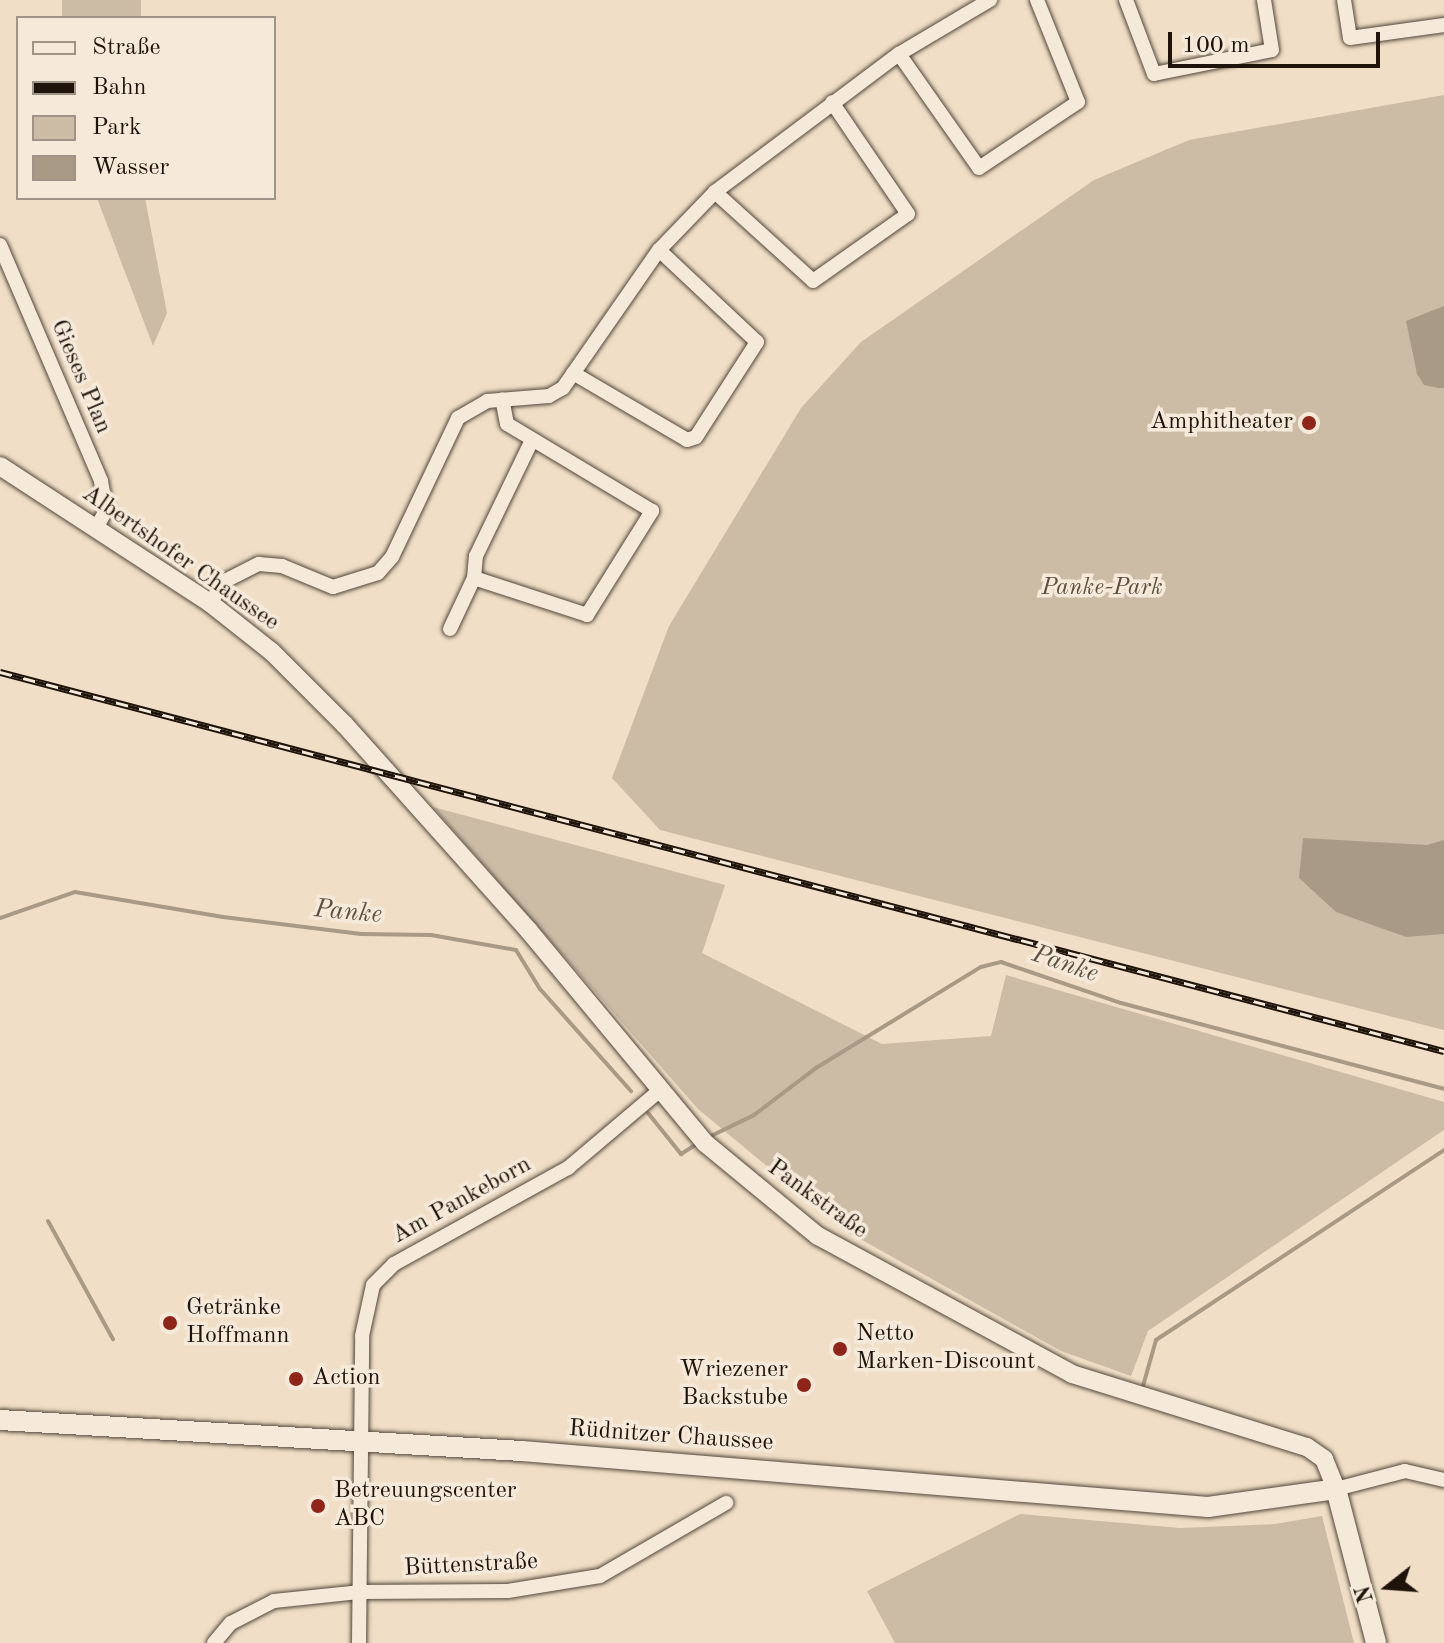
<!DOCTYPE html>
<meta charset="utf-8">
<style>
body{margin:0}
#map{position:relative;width:1444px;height:1643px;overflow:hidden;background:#f0dfc6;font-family:"Old Standard TT",serif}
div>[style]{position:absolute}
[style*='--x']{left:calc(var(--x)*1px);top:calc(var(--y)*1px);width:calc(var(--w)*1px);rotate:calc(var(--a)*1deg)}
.green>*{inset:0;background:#ccbca6;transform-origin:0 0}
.water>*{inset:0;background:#a99a86}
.stream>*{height:4px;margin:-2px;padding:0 2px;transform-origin:2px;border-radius:2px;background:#a99a86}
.roads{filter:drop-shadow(0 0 2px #52473a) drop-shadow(0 0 2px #52473a)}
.minor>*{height:14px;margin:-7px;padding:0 7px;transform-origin:7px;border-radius:7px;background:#f5eada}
.tertiary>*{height:18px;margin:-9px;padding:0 9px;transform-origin:9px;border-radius:9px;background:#f5eada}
.secondary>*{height:20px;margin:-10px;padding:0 10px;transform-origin:10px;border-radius:10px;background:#f5eada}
.rail>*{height:7px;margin-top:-3.5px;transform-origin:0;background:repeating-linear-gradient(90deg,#f5eada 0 12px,#1e140b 0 24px);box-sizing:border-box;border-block:2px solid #1e140b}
.dots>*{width:22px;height:22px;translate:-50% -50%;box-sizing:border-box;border:4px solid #f5eada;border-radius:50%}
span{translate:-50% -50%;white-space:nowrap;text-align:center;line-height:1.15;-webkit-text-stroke:7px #f5eada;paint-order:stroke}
.street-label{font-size:24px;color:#1e140b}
.poi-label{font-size:24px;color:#1e140b}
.right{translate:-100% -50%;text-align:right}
.left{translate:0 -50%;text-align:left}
.park-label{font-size:24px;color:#5b4f41;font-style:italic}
.water-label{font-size:26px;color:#5d5042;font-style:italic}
.legend{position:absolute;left:16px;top:16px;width:260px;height:184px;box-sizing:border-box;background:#f5eada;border:2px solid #9f9487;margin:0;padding:10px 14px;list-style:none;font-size:24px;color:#1e140b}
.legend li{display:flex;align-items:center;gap:16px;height:40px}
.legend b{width:40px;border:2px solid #9f9487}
.north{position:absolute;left:1348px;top:1547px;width:80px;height:80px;-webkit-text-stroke:6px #f5eada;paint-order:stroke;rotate:253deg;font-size:22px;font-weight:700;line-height:32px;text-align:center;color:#1e140b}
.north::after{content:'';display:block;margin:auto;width:28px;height:36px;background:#1e140b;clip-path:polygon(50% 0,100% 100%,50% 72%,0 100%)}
.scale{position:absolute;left:1168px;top:32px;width:212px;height:36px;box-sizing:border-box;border:4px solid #1e140b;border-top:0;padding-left:10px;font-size:24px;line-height:28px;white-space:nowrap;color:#1e140b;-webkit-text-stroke:6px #f5eada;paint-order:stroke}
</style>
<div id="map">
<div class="green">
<i style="left:62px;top:0;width:79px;height:18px"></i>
<i style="clip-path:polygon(1444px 95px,1444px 1030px,660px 830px,612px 778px,669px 626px,801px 408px,861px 342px,1094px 180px,1189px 140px)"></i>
<i style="clip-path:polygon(97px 198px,145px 198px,167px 313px,153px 346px)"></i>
<i style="clip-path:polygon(433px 807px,725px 885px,702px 953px,882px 1044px,991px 1036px,1006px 975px,1444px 1102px,1444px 1130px,1148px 1331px,1131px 1376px,1061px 1351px,844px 1230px,698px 1109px)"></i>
<i style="clip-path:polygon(1020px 1514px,1180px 1528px,1275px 1524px,1322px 1516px,1354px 1643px,895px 1643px,867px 1591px)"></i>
</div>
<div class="water">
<i style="clip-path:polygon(1444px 306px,1444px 388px,1438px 388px,1424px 385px,1417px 374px,1406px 321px)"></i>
<i style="clip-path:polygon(1303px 838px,1427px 845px,1444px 840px,1444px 934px,1406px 937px,1336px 912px,1299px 878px)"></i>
</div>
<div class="stream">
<i style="--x:0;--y:918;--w:79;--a:-19.1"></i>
<i style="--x:75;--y:892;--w:150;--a:9.6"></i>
<i style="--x:223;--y:917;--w:139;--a:7"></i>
<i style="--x:361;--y:934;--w:70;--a:0.8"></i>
<i style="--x:431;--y:935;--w:86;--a:10"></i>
<i style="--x:516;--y:950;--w:46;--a:58.4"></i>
<i style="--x:540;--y:989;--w:137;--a:48.3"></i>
<i style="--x:648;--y:1113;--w:53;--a:51.2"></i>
<i style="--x:681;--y:1154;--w:15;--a:-32"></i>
<i style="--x:713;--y:1135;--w:46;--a:-26"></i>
<i style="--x:754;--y:1115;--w:78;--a:-37.2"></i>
<i style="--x:816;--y:1068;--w:193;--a:-31.5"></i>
<i style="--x:981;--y:967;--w:21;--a:-14"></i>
<i style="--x:1001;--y:962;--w:127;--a:18.9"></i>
<i style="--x:1121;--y:1003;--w:334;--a:14.9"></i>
<i style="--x:48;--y:1221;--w:135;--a:61.2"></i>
<i style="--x:1143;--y:1386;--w:48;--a:-74.2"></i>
<i style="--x:1156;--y:1340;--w:345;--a:-33.4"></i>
</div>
<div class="roads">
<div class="minor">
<i style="--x:1126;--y:0;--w:79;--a:69.3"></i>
<i style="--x:1154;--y:74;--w:120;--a:-11.5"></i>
<i style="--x:1272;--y:50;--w:51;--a:-99.1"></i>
<i style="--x:1344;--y:0;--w:38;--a:81"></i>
<i style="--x:1350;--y:38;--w:95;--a:-7.9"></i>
<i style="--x:899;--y:54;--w:139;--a:54.9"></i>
<i style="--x:979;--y:168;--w:119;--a:-33.7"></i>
<i style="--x:1078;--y:102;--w:110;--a:-111.9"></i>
<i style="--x:715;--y:192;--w:132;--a:42.2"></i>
<i style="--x:813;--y:281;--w:116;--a:-35.2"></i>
<i style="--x:908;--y:214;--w:135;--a:-124.2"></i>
<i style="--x:0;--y:245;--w:257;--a:66.8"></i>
<i style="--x:101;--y:481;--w:29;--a:80"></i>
<i style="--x:106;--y:510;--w:19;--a:118"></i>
<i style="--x:573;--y:373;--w:132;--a:30.4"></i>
<i style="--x:687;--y:440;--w:9;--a:-18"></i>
<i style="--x:696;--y:437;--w:113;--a:-57.3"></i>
<i style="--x:757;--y:342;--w:134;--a:-136.8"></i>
<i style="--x:474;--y:578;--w:119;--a:18.1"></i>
<i style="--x:587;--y:615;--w:123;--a:-58"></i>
<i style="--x:652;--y:511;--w:169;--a:-149"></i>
<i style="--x:507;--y:424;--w:25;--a:-101"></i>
<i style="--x:210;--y:603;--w:27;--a:-56"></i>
<i style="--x:225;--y:581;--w:38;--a:-27"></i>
<i style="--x:259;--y:564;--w:23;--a:5"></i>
<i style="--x:282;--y:566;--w:55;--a:22.4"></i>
<i style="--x:333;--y:587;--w:47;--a:-17.3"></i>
<i style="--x:378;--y:573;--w:21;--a:-49"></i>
<i style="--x:392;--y:557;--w:154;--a:-64.6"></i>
<i style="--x:458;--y:418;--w:34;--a:-30"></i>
<i style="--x:487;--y:401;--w:62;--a:-4.6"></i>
<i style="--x:549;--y:396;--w:16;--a:-30"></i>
<i style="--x:563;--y:388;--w:168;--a:-55.2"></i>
<i style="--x:659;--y:250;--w:81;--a:-46"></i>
<i style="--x:715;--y:192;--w:230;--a:-36.9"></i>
<i style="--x:899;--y:54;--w:106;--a:-30.7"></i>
<i style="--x:450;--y:629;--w:56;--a:-64.8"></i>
<i style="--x:474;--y:578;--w:22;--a:-85"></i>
<i style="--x:476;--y:556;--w:127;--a:-64.2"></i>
<i style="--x:1336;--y:1489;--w:71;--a:-14.6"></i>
<i style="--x:1405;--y:1471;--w:40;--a:13"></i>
<i style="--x:214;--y:1643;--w:26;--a:-50"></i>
<i style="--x:231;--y:1623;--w:48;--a:-27.1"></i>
<i style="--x:274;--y:1601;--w:85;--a:-6"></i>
<i style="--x:359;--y:1592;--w:149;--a:-0.4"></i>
<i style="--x:508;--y:1591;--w:93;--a:-9.3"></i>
<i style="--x:600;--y:1576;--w:146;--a:-30.1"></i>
<i style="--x:359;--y:1643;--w:307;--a:-89.4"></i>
<i style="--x:362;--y:1336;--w:52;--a:-77.8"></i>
<i style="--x:373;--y:1285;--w:30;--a:-45"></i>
<i style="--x:394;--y:1264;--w:199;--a:-28.9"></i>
<i style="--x:568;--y:1168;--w:119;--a:-40.2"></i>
</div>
<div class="tertiary">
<i style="--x:0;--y:466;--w:251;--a:33.1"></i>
<i style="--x:210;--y:603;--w:79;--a:38.3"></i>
<i style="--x:272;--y:652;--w:103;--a:45"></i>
<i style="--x:345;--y:725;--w:276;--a:48.2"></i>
<i style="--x:529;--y:931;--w:276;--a:50.3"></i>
<i style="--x:705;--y:1143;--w:146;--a:39.5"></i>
<i style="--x:818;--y:1236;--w:289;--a:28.5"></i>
<i style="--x:1072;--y:1374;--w:246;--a:17.3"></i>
<i style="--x:1307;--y:1447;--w:21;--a:35"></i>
<i style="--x:1324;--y:1459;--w:32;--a:68"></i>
</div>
<div class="secondary">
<i style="--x:0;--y:1420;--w:523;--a:3.4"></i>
<i style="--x:522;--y:1451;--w:688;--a:4.67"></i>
<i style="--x:1208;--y:1507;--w:129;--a:-8"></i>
<i style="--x:1336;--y:1489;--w:159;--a:75.4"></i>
</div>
</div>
<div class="rail">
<i style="--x:0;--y:672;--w:1493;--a:14.71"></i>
</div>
<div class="dots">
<i style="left:1309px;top:423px;background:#8f2418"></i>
<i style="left:170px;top:1323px;background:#8f2418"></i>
<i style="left:840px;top:1349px;background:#8f2418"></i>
<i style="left:296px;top:1379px;background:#8f2418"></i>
<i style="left:804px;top:1385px;background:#8f2418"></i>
<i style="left:318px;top:1506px;background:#8f2418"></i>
</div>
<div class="street-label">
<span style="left:80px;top:377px;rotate:67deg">Gieses Plan</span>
<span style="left:180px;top:559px;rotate:35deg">Albertshofer Chaussee</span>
<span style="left:817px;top:1200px;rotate:36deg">Pankstraße</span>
<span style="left:462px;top:1201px;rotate:-29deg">Am Pankeborn</span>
<span style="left:671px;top:1437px;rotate:4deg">Rüdnitzer Chaussee</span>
<span style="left:471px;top:1566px;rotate:-3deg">Büttenstraße</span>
</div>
<div class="poi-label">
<span class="right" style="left:1293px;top:423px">Amphitheater</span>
<span class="left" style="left:186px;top:1323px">Getränke<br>Hoffmann</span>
<span class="left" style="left:856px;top:1349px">Netto<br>Marken-Discount</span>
<span class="right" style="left:788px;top:1385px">Wriezener<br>Backstube</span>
<span class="left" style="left:312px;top:1379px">Action</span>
<span class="left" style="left:334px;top:1506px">Betreuungscenter<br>ABC</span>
</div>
<div class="park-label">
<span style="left:1102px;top:589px">Panke-Park</span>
</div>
<div class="water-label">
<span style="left:348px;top:913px;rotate:5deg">Panke</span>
<span style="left:1065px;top:965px;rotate:19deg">Panke</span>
</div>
<ul class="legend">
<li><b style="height:10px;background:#f5eada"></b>Straße</li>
<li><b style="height:10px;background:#1e140b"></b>Bahn</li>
<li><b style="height:22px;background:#ccbca6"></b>Park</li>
<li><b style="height:22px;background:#a99a86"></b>Wasser</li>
</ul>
<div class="north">N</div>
<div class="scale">100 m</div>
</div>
